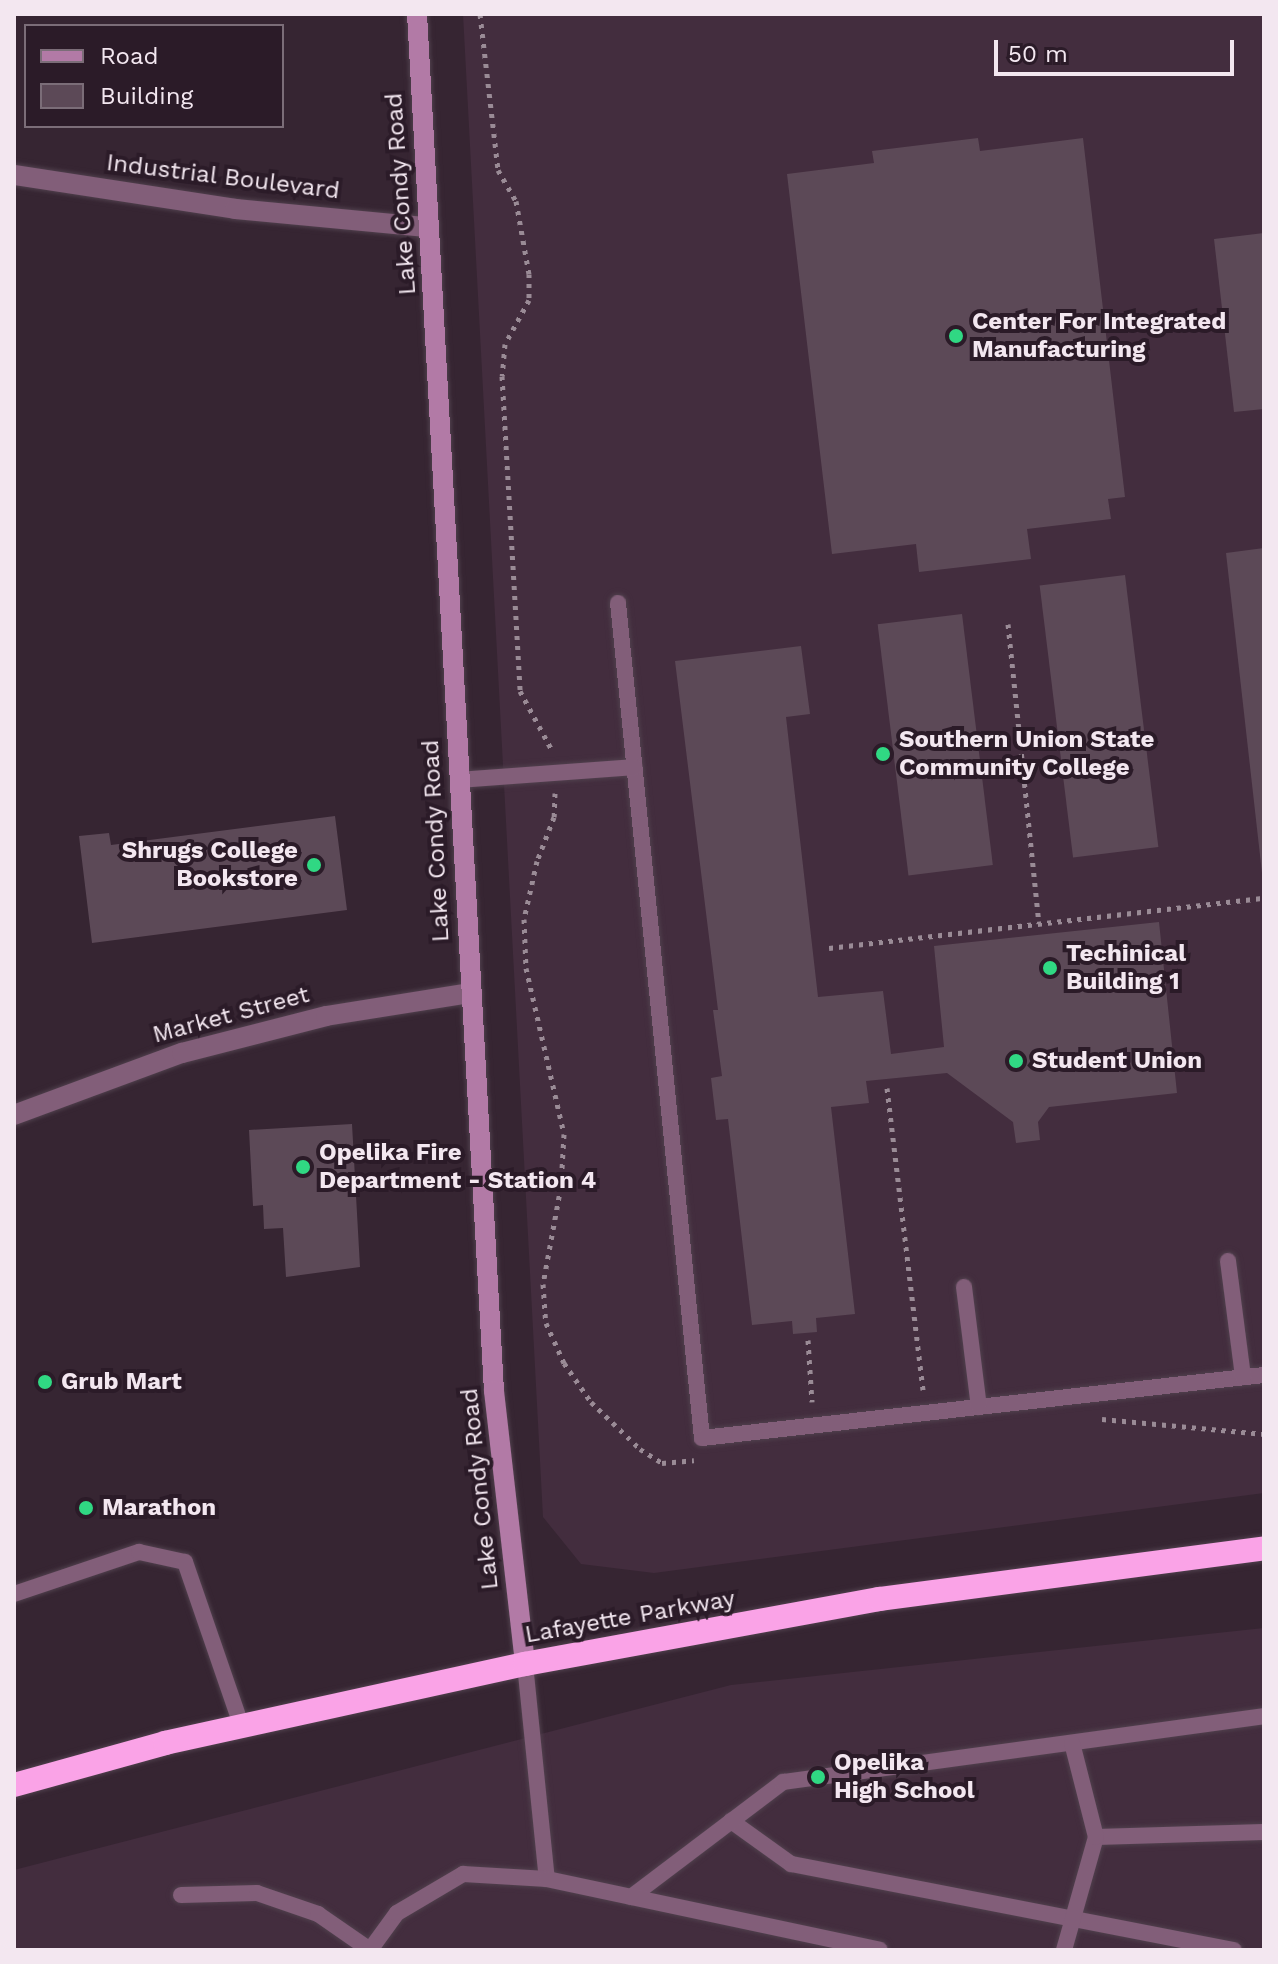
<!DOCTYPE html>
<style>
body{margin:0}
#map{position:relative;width:1278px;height:1964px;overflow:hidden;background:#362532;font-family:"Work Sans",sans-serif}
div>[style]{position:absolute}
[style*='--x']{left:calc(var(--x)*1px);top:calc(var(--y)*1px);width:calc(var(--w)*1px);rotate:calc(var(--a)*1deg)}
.built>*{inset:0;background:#432d3e}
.building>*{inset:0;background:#5c4957;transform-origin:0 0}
.path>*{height:5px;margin-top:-2.5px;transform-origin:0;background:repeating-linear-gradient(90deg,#9a8b96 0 4px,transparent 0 10px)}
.roads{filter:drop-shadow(0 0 2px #50404d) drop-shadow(0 0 2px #50404d)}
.lane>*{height:16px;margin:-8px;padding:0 8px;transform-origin:8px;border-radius:8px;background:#825e79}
.street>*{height:20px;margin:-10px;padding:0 10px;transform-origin:10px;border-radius:10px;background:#825e79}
.secondary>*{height:20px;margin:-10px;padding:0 10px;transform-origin:10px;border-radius:10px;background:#b27aa6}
.highway>*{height:24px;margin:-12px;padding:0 12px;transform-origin:12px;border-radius:12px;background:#faa3e7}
.dots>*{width:22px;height:22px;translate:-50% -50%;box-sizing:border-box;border:4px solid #2b1b28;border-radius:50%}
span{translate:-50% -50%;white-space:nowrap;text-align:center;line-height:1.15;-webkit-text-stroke:8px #2b1b28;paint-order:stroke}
.street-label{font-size:24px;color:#f3e7f0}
.poi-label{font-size:24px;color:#f3e7f0;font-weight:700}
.left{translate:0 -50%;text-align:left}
.right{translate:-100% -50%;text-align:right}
.frame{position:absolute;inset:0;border:16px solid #f3e7f0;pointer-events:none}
.legend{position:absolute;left:24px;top:24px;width:260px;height:104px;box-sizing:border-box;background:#2b1b28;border:2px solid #7b6d78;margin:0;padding:10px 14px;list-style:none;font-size:24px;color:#f3e7f0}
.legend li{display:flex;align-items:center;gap:16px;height:40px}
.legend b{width:40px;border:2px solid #7b6d78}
.scale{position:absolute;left:994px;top:40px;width:240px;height:36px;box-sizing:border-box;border:4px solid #f3e7f0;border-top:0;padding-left:10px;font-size:24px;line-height:28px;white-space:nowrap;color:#f3e7f0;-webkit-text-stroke:6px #2b1b28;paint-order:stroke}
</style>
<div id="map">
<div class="built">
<i style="clip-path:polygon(463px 14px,1264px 14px,1264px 1493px,654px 1573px,581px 1564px,543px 1517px)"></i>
<i style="clip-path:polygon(1264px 1628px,1264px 1950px,14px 1950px,14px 1870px,731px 1685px)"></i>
</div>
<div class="building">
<i style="clip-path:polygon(978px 138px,980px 151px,1083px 138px,1125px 497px,1108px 499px,1111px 519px,1027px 529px,1031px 559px,919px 572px,916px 544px,832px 554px,787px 174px,874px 163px,872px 151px)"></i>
<i style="clip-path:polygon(1264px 233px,1264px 409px,1234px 412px,1214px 239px)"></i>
<i style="clip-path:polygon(1264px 548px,1264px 873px,1262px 873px,1226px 553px)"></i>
<i style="left:1125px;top:575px;width:274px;height:86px;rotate:83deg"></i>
<i style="left:962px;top:614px;width:253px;height:85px;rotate:83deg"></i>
<i style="clip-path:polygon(801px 646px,810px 714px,786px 717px,818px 997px,883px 991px,891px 1054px,944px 1047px,934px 946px,1159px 922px,1177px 1093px,1049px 1107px,1038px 1122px,1040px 1140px,1016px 1143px,1013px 1122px,947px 1073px,866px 1081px,869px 1103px,831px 1107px,855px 1314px,816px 1318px,817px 1332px,793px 1334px,792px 1321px,752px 1325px,728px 1119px,716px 1120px,711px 1078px,722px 1076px,713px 1010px,718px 1010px,675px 661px)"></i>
<i style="clip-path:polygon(335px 816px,347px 910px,92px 943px,79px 836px,109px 833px,111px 845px)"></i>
<i style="clip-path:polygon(352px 1124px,360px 1267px,286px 1277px,283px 1228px,264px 1229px,263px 1205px,253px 1206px,249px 1130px)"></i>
</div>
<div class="path">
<i style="--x:480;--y:14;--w:157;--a:83.4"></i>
<i style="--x:498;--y:170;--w:36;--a:60"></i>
<i style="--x:516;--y:201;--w:74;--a:79.9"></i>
<i style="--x:529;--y:274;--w:26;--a:90"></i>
<i style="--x:529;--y:300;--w:50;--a:118.6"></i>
<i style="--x:505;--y:344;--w:32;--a:95"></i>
<i style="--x:502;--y:376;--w:316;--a:86.7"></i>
<i style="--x:520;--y:691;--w:69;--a:61.6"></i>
<i style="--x:1008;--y:624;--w:301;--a:84.1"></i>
<i style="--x:555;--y:793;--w:24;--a:92"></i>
<i style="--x:554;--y:817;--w:47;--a:111.1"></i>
<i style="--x:537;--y:861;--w:59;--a:102.6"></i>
<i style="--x:524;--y:919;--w:49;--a:87.7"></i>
<i style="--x:526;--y:968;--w:170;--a:77.1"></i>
<i style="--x:564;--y:1134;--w:52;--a:93.3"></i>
<i style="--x:561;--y:1186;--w:100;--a:100.4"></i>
<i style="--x:543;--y:1284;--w:39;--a:86"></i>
<i style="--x:546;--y:1323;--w:44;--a:65.8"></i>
<i style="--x:564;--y:1363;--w:47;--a:55.3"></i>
<i style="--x:591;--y:1402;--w:68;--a:43.8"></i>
<i style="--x:640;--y:1449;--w:26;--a:32"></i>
<i style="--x:662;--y:1463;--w:32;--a:-5"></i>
<i style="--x:829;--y:948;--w:438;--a:-6.6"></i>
<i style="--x:887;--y:1088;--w:304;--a:83.2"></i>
<i style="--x:808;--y:1340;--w:62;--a:86.3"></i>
<i style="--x:1102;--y:1419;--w:163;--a:5.3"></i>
</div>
<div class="roads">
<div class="lane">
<i style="--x:618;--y:603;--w:839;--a:84.26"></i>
<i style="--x:702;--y:1438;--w:566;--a:-6.4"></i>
<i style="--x:459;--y:780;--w:176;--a:-4.2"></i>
<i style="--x:1228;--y:1261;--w:117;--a:82.6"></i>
<i style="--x:964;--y:1287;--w:121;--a:82.9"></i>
<i style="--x:14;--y:1594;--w:132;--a:-18.6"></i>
<i style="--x:139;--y:1552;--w:47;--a:12.3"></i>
<i style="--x:185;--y:1562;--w:176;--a:71"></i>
<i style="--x:525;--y:1664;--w:216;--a:84.2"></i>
<i style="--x:731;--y:1821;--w:74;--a:35.6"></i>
<i style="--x:791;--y:1864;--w:451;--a:11"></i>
<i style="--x:1096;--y:1837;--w:168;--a:-1.7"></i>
<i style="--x:181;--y:1895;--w:76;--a:-1.5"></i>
<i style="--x:257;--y:1893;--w:65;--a:19"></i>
<i style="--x:318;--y:1914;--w:63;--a:34.7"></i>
<i style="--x:631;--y:1897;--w:191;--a:-37.1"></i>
<i style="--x:783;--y:1782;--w:486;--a:-7.8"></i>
<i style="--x:370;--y:1950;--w:46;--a:-53.9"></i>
<i style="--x:397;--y:1913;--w:77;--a:-30.6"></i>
<i style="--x:463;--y:1874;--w:84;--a:3.4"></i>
<i style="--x:547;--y:1879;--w:340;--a:12"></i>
<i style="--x:1064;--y:1950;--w:117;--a:-74.2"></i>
<i style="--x:1096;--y:1837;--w:97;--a:-104.3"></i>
</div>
<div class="street">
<i style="--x:14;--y:175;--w:224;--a:8.7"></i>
<i style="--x:235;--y:209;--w:193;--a:5.4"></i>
<i style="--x:14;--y:1115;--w:179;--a:-20.3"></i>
<i style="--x:182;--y:1053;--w:149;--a:-14.4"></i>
<i style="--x:326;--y:1016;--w:145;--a:-9.1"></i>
</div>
<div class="secondary">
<i style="--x:417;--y:14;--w:1379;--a:86.8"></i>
<i style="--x:494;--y:1391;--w:275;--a:83.5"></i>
</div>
<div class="highway">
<i style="--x:14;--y:1785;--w:157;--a:-15.5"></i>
<i style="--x:165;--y:1743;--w:369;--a:-12.4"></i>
<i style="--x:525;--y:1664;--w:360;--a:-10.4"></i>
<i style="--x:879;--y:1599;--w:388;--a:-7.5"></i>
</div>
</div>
<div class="dots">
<i style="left:956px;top:336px;background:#30d883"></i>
<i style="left:883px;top:754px;background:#30d883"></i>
<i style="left:314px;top:865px;background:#30d883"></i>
<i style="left:1050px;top:968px;background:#30d883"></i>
<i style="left:1016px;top:1061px;background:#30d883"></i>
<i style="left:303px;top:1167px;background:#30d883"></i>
<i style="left:45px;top:1382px;background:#30d883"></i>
<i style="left:86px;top:1508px;background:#30d883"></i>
<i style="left:818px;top:1777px;background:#30d883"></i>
</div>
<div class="street-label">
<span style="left:223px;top:177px;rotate:7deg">Industrial Boulevard</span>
<span style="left:401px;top:194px;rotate:-94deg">Lake Condy Road</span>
<span style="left:436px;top:841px;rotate:-93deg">Lake Condy Road</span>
<span style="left:231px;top:1015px;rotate:-15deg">Market Street</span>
<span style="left:480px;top:1489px;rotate:-96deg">Lake Condy Road</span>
<span style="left:630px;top:1617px;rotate:-10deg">Lafayette Parkway</span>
</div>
<div class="poi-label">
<span class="left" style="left:972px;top:336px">Center For Integrated<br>Manufacturing</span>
<span class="left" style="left:899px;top:754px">Southern Union State<br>Community College</span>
<span class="right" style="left:298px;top:865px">Shrugs College<br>Bookstore</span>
<span class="left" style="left:1066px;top:968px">Techinical<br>Building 1</span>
<span class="left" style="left:1032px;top:1061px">Student Union</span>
<span class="left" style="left:319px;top:1167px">Opelika Fire<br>Department - Station 4</span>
<span class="left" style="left:61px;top:1382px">Grub Mart</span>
<span class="left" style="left:102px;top:1508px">Marathon</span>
<span class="left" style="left:834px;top:1777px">Opelika<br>High School</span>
</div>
<div class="frame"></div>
<ul class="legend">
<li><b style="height:10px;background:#b27aa6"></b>Road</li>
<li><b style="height:22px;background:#5c4957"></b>Building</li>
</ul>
<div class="scale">50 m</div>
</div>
